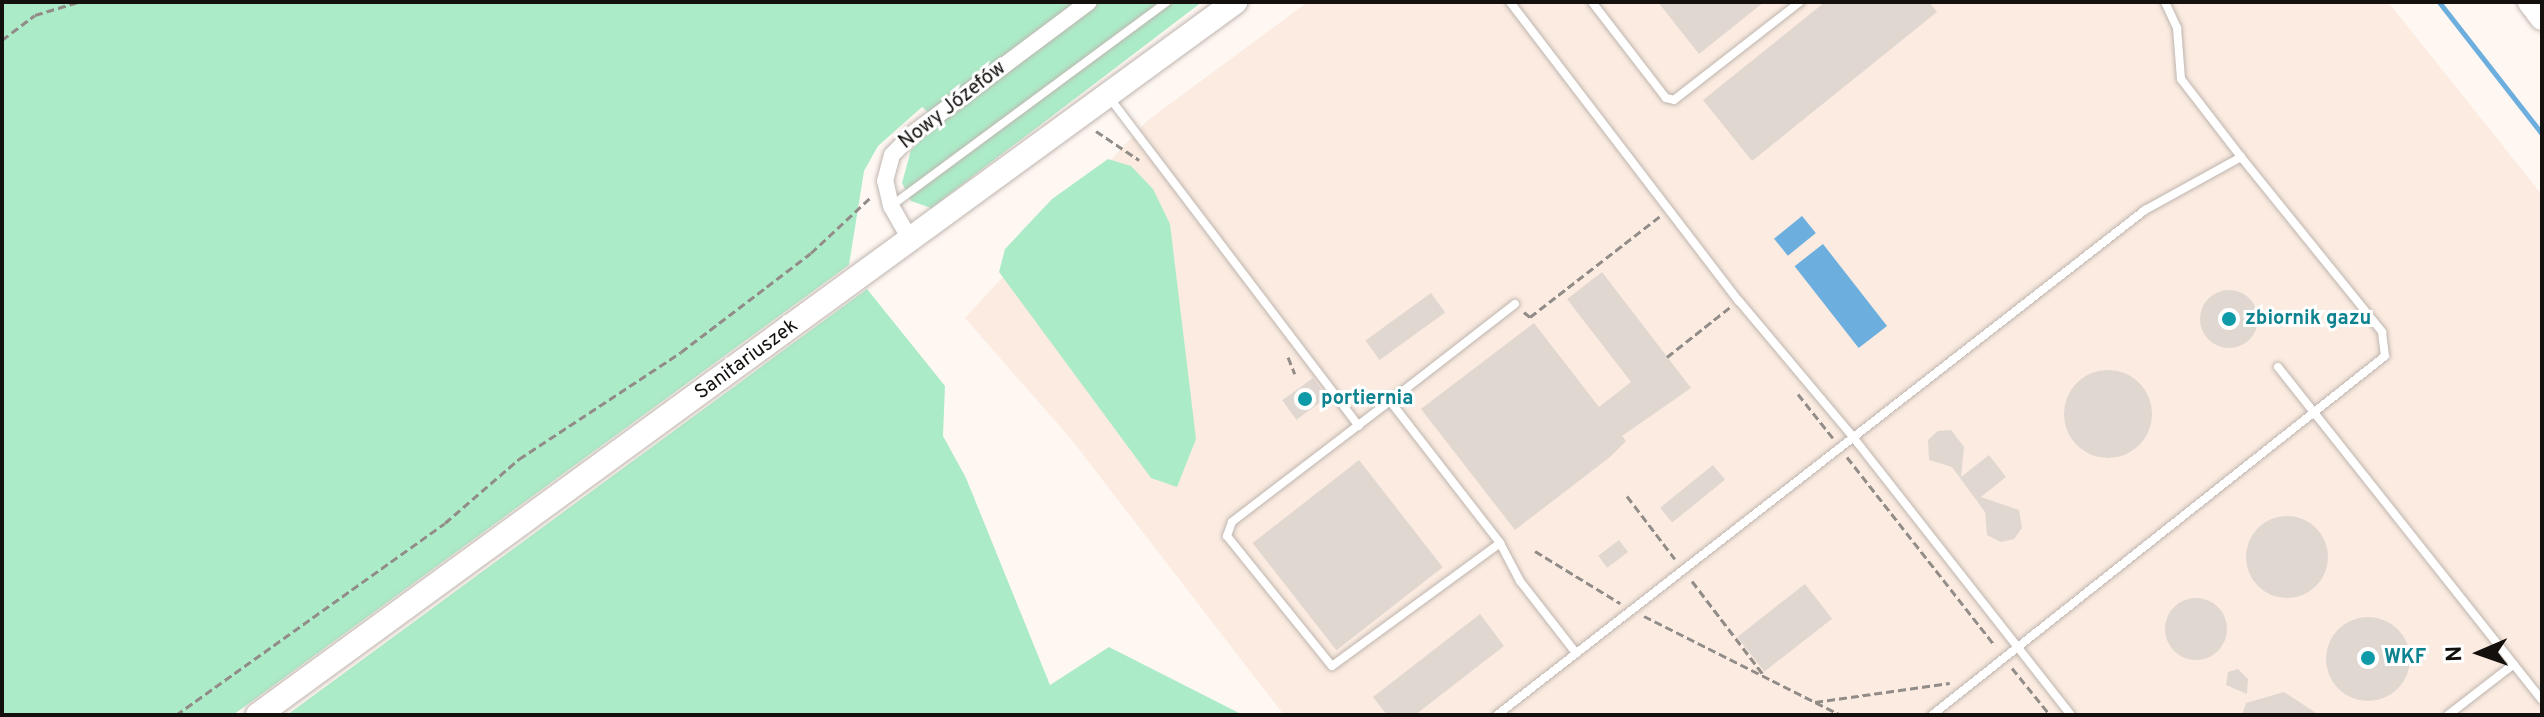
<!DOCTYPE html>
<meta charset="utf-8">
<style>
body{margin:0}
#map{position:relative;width:2544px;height:717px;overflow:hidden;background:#fff7f2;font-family:Overpass,sans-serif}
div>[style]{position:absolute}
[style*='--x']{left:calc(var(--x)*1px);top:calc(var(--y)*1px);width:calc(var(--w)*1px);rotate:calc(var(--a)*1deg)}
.built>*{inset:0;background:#fbebe0}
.green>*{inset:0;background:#acebc8}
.water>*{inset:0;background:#6caede;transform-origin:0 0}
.stream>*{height:5px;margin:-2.5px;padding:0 2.5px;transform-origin:2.5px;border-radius:2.5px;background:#6caede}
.building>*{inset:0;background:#e1d7d1;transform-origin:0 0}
.round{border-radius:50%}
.path>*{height:3px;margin-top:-1.5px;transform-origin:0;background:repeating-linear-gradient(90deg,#928c88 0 8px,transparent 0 12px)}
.roads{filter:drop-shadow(0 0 2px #beb5af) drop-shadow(0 0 2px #beb5af)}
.lane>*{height:8px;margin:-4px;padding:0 4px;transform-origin:4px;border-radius:4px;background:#fff}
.street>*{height:16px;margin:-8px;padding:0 8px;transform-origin:8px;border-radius:8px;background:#fff}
.secondary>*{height:24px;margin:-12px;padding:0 12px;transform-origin:12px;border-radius:12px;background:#fff}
.dots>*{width:22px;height:22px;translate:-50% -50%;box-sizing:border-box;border:4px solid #fff;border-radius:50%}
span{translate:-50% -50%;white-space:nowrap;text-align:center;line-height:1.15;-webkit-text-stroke:6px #fff;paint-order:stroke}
.street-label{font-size:20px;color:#13100e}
.culture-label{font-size:20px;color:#0d838f;font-weight:700}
.left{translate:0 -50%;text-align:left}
.frame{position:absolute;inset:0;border:4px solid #13100e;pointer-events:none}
.north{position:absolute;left:2440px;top:613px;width:80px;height:80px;-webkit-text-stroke:6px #fff;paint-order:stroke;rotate:268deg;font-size:22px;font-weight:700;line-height:32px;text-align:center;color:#13100e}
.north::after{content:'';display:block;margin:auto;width:28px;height:36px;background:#13100e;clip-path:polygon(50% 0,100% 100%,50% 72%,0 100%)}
</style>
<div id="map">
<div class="built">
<i style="clip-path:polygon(1308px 2px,2388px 2px,2542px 195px,2542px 715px,1284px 715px,1071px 439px,965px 318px,1147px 121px)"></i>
</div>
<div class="green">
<i style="clip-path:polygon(2px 2px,1202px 2px,931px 208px,911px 201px,902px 183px,911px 150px,940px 122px,922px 107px,878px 146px,864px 171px,849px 265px,233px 715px,2px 715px)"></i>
<i style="clip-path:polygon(1108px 159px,1131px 166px,1153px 189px,1170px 224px,1196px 439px,1177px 487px,1151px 478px,999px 272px,1005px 249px,1052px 199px)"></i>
<i style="clip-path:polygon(867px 289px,945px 386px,943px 436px,966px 478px,1050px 685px,1109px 647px,1243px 715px,287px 715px)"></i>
</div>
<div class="water">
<i style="left:1802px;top:216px;width:22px;height:36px;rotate:51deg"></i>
<i style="left:1823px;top:244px;width:104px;height:36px;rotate:52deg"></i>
</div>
<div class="stream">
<i style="--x:2439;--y:2;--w:167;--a:52"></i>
</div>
<div class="building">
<i style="clip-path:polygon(1658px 2px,1764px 2px,1699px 54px)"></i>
<i style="clip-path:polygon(1825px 2px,1929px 2px,1937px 12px,1752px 161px,1703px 100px)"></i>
<i style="clip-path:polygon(1602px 272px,1691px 388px,1622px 436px,1626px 441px,1610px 457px,1515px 530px,1421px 409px,1534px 323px,1599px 407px,1631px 382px,1567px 299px)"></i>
<i class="round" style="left:2200px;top:290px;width:58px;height:58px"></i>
<i style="left:1431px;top:293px;width:24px;height:81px;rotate:54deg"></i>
<i class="round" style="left:2064px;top:370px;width:88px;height:88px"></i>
<i style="left:1313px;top:378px;width:24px;height:38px;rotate:54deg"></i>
<i style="clip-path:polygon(1951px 430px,1964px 447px,1961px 477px,1989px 455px,2006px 477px,1981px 497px,2019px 510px,2022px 528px,2014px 539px,2001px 542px,1987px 535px,1985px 512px,1952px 467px,1929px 460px,1928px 440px,1938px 431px)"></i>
<i style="left:1359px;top:460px;width:136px;height:135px;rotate:52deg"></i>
<i style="left:1713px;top:465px;width:19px;height:68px;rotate:51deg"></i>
<i class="round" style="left:2246px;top:516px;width:82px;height:82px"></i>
<i style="left:1619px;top:540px;width:15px;height:26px;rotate:53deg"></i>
<i style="left:1805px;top:584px;width:44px;height:86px;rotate:52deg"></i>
<i class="round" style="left:2165px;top:598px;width:62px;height:62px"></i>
<i style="clip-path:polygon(1480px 614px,1504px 646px,1415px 715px,1387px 715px,1373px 697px)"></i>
<i class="round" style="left:2326px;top:617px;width:84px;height:84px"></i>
<i style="clip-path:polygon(2238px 669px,2248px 679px,2247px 694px,2226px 685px,2228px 672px)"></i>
<i style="clip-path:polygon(2284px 692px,2319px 715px,2242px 715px,2246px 703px)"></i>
</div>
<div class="path">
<i style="--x:2;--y:40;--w:41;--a:-37.1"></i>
<i style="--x:35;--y:15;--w:45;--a:-16.8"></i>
<i style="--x:1096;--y:131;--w:52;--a:34"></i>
<i style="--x:1524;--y:312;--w:8;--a:40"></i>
<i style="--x:1530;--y:317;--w:165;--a:-37.8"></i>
<i style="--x:1288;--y:357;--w:18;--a:68"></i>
<i style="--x:1667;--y:357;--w:80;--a:-38.4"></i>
<i style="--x:1798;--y:394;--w:56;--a:51.5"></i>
<i style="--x:1847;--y:457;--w:240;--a:51.9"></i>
<i style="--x:1627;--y:496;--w:79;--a:52.7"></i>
<i style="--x:1535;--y:551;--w:100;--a:31.5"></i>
<i style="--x:1692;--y:581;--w:116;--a:52.7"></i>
<i style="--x:1644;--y:616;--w:220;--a:26.7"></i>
<i style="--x:2012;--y:668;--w:60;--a:51"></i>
<i style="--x:1815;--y:702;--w:136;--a:-8"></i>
<i style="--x:176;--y:715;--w:330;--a:-35.5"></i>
<i style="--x:445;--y:523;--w:98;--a:-40.9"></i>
<i style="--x:519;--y:459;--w:194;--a:-33.4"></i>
<i style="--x:681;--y:352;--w:163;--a:-37.3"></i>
<i style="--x:811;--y:253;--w:83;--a:-43.1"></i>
</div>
<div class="roads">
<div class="lane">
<i style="--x:1510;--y:2;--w:377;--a:52.6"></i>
<i style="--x:1739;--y:301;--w:177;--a:50"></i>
<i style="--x:1853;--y:437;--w:353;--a:51.9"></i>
<i style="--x:1592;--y:2;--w:121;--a:52.4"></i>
<i style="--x:1666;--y:98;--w:8;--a:14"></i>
<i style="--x:1674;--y:100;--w:160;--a:-37.9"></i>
<i style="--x:2165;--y:2;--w:29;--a:65"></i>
<i style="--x:2177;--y:28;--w:51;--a:85.5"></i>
<i style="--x:2181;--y:79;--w:98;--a:52.4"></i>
<i style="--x:1109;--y:97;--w:413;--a:52.8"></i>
<i style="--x:891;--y:206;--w:343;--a:-36.5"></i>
<i style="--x:1515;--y:304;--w:158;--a:142.2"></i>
<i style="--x:1390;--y:401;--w:180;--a:52.2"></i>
<i style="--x:1500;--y:543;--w:43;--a:62.2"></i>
<i style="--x:1520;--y:581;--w:91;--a:52.1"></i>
<i style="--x:2278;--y:367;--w:425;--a:51.6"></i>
<i style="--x:1390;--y:401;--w:199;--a:142.6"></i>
<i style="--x:1232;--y:522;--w:15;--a:110"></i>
<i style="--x:1227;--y:536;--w:167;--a:51.1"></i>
<i style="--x:1332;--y:666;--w:208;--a:-36.2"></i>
<i style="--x:1497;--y:715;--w:822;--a:-37.93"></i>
<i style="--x:2145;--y:210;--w:110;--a:-28.9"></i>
<i style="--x:2241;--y:157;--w:225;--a:51.1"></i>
<i style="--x:2382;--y:332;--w:24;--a:83"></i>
<i style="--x:2385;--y:356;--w:578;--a:141.6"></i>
<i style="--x:2448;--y:715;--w:83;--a:-37.7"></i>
</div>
<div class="street">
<i style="--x:911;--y:241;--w:40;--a:-119.7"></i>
<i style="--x:891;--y:206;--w:26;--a:-103"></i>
<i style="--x:885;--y:181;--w:27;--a:-75"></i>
<i style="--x:892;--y:155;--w:28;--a:-46"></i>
<i style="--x:911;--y:135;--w:222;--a:-36.8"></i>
</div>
<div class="secondary">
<i style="--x:2530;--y:2;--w:20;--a:53"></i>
<i style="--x:258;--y:715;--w:1210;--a:-36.12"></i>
</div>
</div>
<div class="dots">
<i style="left:2229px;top:319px;background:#0f9aa8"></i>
<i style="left:1305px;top:399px;background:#0f9aa8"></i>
<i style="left:2368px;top:658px;background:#0f9aa8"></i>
</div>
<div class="street-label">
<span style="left:953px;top:106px;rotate:-38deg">Nowy Józefów</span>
<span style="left:747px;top:360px;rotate:-36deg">Sanitariuszek</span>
</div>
<div class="culture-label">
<span class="left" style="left:2245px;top:319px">zbiornik gazu</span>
<span class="left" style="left:1321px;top:399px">portiernia</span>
<span class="left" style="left:2384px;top:658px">WKF</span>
</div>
<div class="frame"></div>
<div class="north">N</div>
</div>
